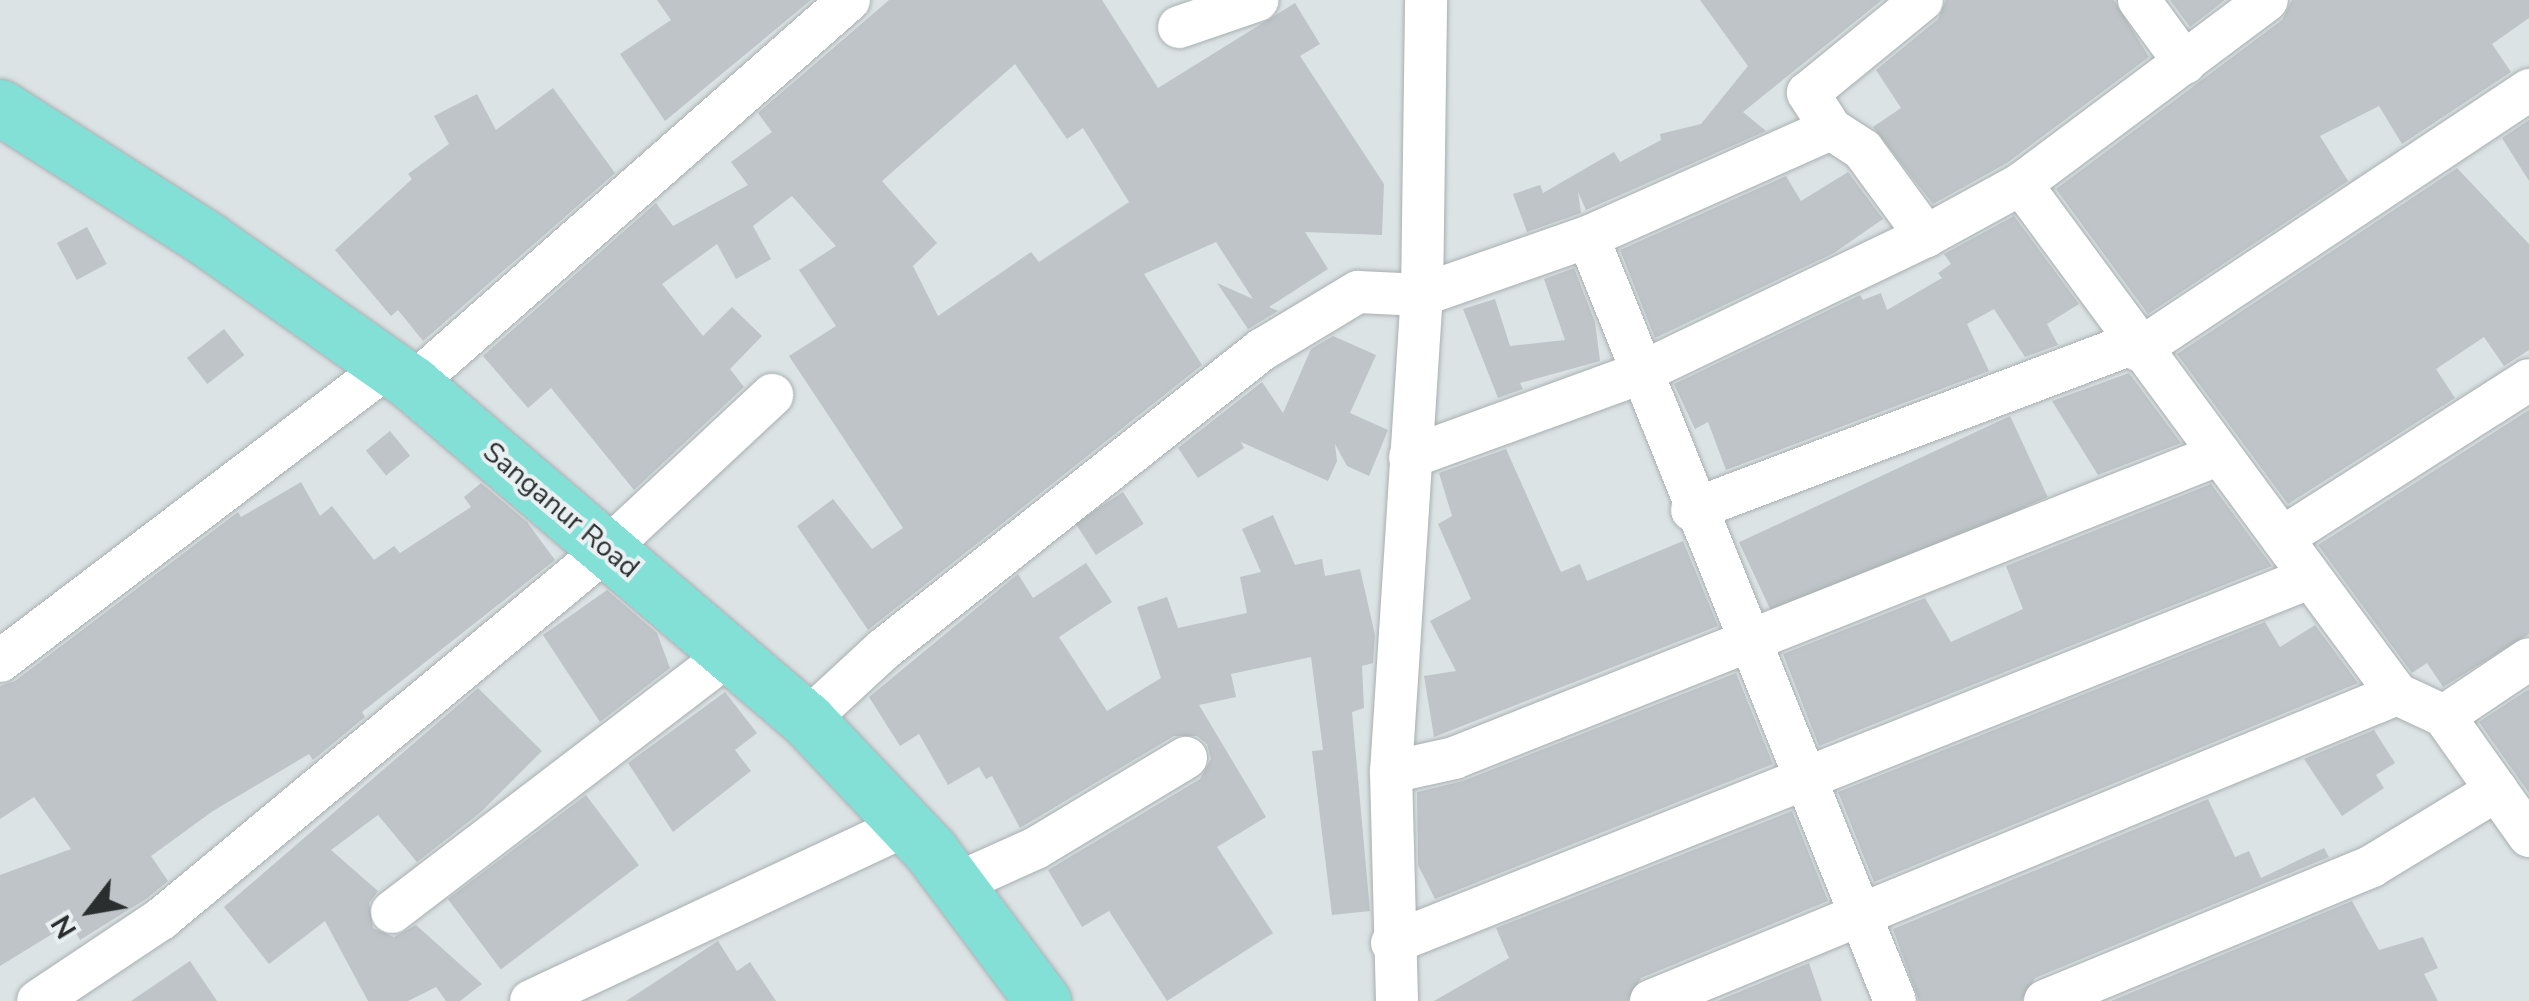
<!DOCTYPE html>
<style>
body{margin:0}
#map{position:relative;width:2529px;height:1001px;overflow:hidden;background:#dce3e5;font-family:"Nunito Sans",sans-serif}
div>[style]{position:absolute}
[style*='--x']{left:calc(var(--x)*1px);top:calc(var(--y)*1px);width:calc(var(--w)*1px);rotate:calc(var(--a)*1deg)}
.building>*{inset:0;background:#bec4c7;transform-origin:0 0}
.roads{filter:drop-shadow(0 0 2px #a8afb0) drop-shadow(0 0 2px #a8afb0)}
.minor>*{height:42px;margin:-21px;padding:0 21px;transform-origin:21px;border-radius:21px;background:#fff}
.major>*{height:55px;margin:-27.5px;padding:0 27.5px;transform-origin:27.5px;border-radius:27.5px;background:#83e0d7}
span{translate:-50% -50%;white-space:nowrap;text-align:center;line-height:1.15;-webkit-text-stroke:8px #e9f0f2;paint-order:stroke}
.street-label{font-size:28px;color:#2b2e2e}
.north{position:absolute;left:40px;top:861px;width:100px;height:100px;-webkit-text-stroke:8px #e9f0f2;paint-order:stroke;rotate:239deg;font-size:28px;font-weight:700;line-height:40px;text-align:center;color:#2b2e2e}
.north::after{content:'';display:block;margin:auto;width:35px;height:45px;background:#2b2e2e;clip-path:polygon(50% 0,100% 100%,50% 72%,0 100%)}
</style>
<div id="map">
<div class="building">
<i style="clip-path:polygon(657px 0,811px 0,665px 121px,620px 54px,671px 20px)"></i>
<i style="clip-path:polygon(evenodd,889px 0,1102px 0,1158px 88px,1295px 3px,1320px 44px,1300px 56px,1384px 184px,1382px 235px,1305px 232px,1328px 269px,1269px 307px,1278px 311px,1248px 329px,1217px 283px,1253px 299px,1216px 242px,1144px 274px,1202px 365px,868px 630px,797px 526px,833px 499px,872px 549px,903px 528px,789px 356px,836px 326px,799px 270px,836px 246px,792px 196px,753px 226px,771px 259px,736px 279px,717px 244px,662px 284px,703px 336px,732px 307px,762px 336px,730px 369px,744px 387px,634px 490px,551px 388px,528px 408px,483px 356px,656px 203px,673px 226px,748px 185px,731px 162px,772px 132px,758px 113px,889px 0,1015px 64px,1067px 139px,1083px 128px,1129px 202px,1039px 262px,1031px 252px,938px 316px,913px 266px,937px 243px,882px 181px,1015px 64px)"></i>
<i style="clip-path:polygon(1700px 0,1882px 0,1743px 112px,1766px 131px,1586px 210px,1578px 192px,1581px 213px,1527px 232px,1513px 194px,1540px 185px,1543px 193px,1614px 152px,1620px 162px,1661px 140px,1660px 134px,1701px 124px,1748px 66px)"></i>
<i style="clip-path:polygon(1946px 0,2114px 0,2149px 57px,2007px 163px,1933px 204px,1873px 127px,1901px 108px,1876px 70px,1938px 19px)"></i>
<i style="clip-path:polygon(2170px 0,2225px 0,2190px 27px)"></i>
<i style="clip-path:polygon(2292px 0,2529px 0,2529px 18px,2492px 44px,2511px 72px,2402px 144px,2379px 106px,2320px 136px,2348px 181px,2148px 314px,2056px 189px,2282px 20px)"></i>
<i style="clip-path:polygon(553px 88px,615px 173px,423px 341px,398px 310px,391px 316px,335px 250px,412px 179px,408px 174px,449px 144px,434px 116px,477px 94px,496px 130px)"></i>
<i style="clip-path:polygon(2529px 120px,2529px 181px,2502px 138px)"></i>
<i style="clip-path:polygon(2457px 168px,2529px 244px,2529px 350px,2504px 366px,2484px 337px,2436px 369px,2455px 398px,2288px 504px,2177px 354px)"></i>
<i style="clip-path:polygon(1848px 172px,1883px 219px,1834px 253px,1655px 338px,1620px 250px,1786px 176px,1801px 201px)"></i>
<i style="clip-path:polygon(2014px 216px,2079px 304px,2047px 324px,2058px 345px,2025px 357px,1994px 309px,1967px 324px,1989px 371px,1726px 470px,1708px 422px,1695px 429px,1674px 384px,1860px 295px,1863px 300px,1881px 293px,1887px 310px,1942px 278px,1938px 273px,1951px 264px,1944px 254px)"></i>
<i style="left:87px;top:227px;width:42px;height:34px;rotate:62deg"></i>
<i style="clip-path:polygon(1574px 268px,1595px 322px,1600px 361px,1520px 383px,1523px 389px,1498px 398px,1463px 309px,1495px 299px,1510px 346px,1565px 340px,1544px 279px)"></i>
<i style="left:224px;top:329px;width:33px;height:47px;rotate:52deg"></i>
<i style="clip-path:polygon(1333px 336px,1376px 355px,1350px 413px,1388px 430px,1369px 476px,1347px 466px,1335px 444px,1337px 461px,1328px 481px,1241px 442px,1244px 448px,1198px 478px,1178px 448px,1262px 382px,1283px 413px,1311px 349px)"></i>
<i style="clip-path:polygon(2129px 373px,2181px 443px,2098px 475px,2052px 401px)"></i>
<i style="clip-path:polygon(2529px 410px,2529px 634px,2443px 687px,2427px 663px,2412px 673px,2318px 545px)"></i>
<i style="left:2010px;top:416px;width:89px;height:299px;rotate:65deg"></i>
<i style="left:390px;top:431px;width:32px;height:31px;rotate:51deg"></i>
<i style="clip-path:polygon(1506px 449px,1561px 572px,1580px 564px,1587px 581px,1683px 541px,1718px 626px,1434px 737px,1424px 676px,1456px 671px,1430px 621px,1471px 599px,1438px 524px,1452px 516px,1439px 473px)"></i>
<i style="clip-path:polygon(301px 482px,320px 516px,332px 506px,374px 560px,394px 546px,400px 553px,471px 507px,464px 497px,481px 483px,527px 522px,555px 560px,362px 712px,365px 717px,313px 760px,309px 754px,213px 811px,151px 856px,168px 881px,146px 899px,80px 940px,70px 923px,0 966px,0 875px,71px 849px,34px 797px,0 819px,0 686px,15px 681px,238px 512px,241px 517px)"></i>
<i style="clip-path:polygon(2211px 484px,2272px 566px,1819px 746px,1783px 654px,1925px 598px,1951px 642px,2023px 609px,2006px 566px)"></i>
<i style="left:1123px;top:492px;width:38px;height:57px;rotate:57deg"></i>
<i style="clip-path:polygon(1273px 515px,1295px 565px,1322px 559px,1325px 576px,1360px 569px,1375px 635px,1373px 663px,1362px 666px,1364px 708px,1352px 712px,1370px 911px,1332px 915px,1312px 751px,1323px 750px,1311px 657px,1231px 674px,1236px 697px,1199px 705px,1266px 817px,1217px 847px,1273px 933px,1167px 1001px,1109px 911px,1082px 927px,1048px 870px,1200px 779px,1211px 759px,1207px 744px,1197px 736px,1174px 736px,1020px 828px,992px 776px,986px 779px,979px 767px,948px 785px,919px 734px,900px 746px,869px 697px,1018px 574px,1033px 598px,1086px 563px,1112px 602px,1059px 637px,1107px 711px,1161px 678px,1137px 607px,1167px 597px,1178px 628px,1247px 613px,1240px 577px,1261px 572px,1242px 529px)"></i>
<i style="clip-path:polygon(607px 590px,657px 633px,670px 668px,600px 722px,543px 635px)"></i>
<i style="clip-path:polygon(2265px 622px,2280px 647px,2315px 625px,2358px 683px,1874px 882px,1838px 792px)"></i>
<i style="clip-path:polygon(1736px 673px,1773px 764px,1435px 899px,1418px 865px,1417px 792px,1463px 781px)"></i>
<i style="clip-path:polygon(478px 688px,542px 751px,481px 812px,417px 862px,378px 815px,331px 850px,378px 891px,369px 903px,373px 928px,394px 937px,416px 925px,482px 984px,460px 1001px,446px 1001px,436px 987px,408px 1001px,368px 1001px,325px 921px,269px 964px,224px 907px)"></i>
<i style="clip-path:polygon(2529px 689px,2529px 793px,2479px 722px)"></i>
<i style="clip-path:polygon(725px 692px,757px 733px,735px 750px,751px 771px,673px 832px,628px 763px)"></i>
<i style="clip-path:polygon(2374px 730px,2395px 763px,2376px 775px,2384px 788px,2342px 816px,2304px 759px)"></i>
<i style="left:586px;top:795px;width:88px;height:173px;rotate:53deg"></i>
<i style="clip-path:polygon(2208px 799px,2235px 857px,2249px 851px,2261px 878px,2324px 848px,2329px 857px,2035px 978px,2021px 1001px,1919px 1001px,1893px 929px)"></i>
<i style="clip-path:polygon(1792px 811px,1828px 901px,1641px 978px,1627px 1001px,1434px 1001px,1509px 958px,1496px 928px)"></i>
<i style="clip-path:polygon(2352px 901px,2379px 950px,2423px 937px,2438px 968px,2424px 974px,2438px 1001px,2111px 1001px)"></i>
<i style="clip-path:polygon(718px 941px,737px 971px,750px 962px,776px 1001px,626px 1001px)"></i>
<i style="clip-path:polygon(190px 961px,217px 1001px,131px 1001px)"></i>
<i style="clip-path:polygon(1809px 963px,1822px 1001px,1717px 1001px)"></i>
</div>
<div class="roads">
<div class="minor">
<i style="--x:2139;--y:0;--w:78;--a:53.9"></i>
<i style="--x:1179;--y:27;--w:83;--a:-18.9"></i>
<i style="--x:1831;--y:129;--w:38;--a:33"></i>
<i style="--x:1863;--y:150;--w:107;--a:53.8"></i>
<i style="--x:2021;--y:184;--w:307;--a:-36.8"></i>
<i style="--x:1588;--y:237;--w:266;--a:-24"></i>
<i style="--x:1831;--y:129;--w:43;--a:-122.6"></i>
<i style="--x:1808;--y:93;--w:147;--a:-39.2"></i>
<i style="--x:2138;--y:350;--w:470;--a:-33.6"></i>
<i style="--x:413;--y:384;--w:581;--a:-41.37"></i>
<i style="--x:1410;--y:457;--w:243;--a:-20"></i>
<i style="--x:1638;--y:374;--w:319;--a:-25.6"></i>
<i style="--x:1926;--y:236;--w:108;--a:-28.7"></i>
<i style="--x:2021;--y:184;--w:634;--a:53.6"></i>
<i style="--x:2397;--y:694;--w:52;--a:25.1"></i>
<i style="--x:2444;--y:716;--w:147;--a:54.7"></i>
<i style="--x:1692;--y:510;--w:472;--a:-20.7"></i>
<i style="--x:2282;--y:538;--w:293;--a:-32.6"></i>
<i style="--x:0;--y:661;--w:487;--a:-37.2"></i>
<i style="--x:2444;--y:716;--w:102;--a:-33.8"></i>
<i style="--x:807;--y:720;--w:105;--a:-42.7"></i>
<i style="--x:884;--y:649;--w:483;--a:-38.4"></i>
<i style="--x:1263;--y:349;--w:111;--a:-31"></i>
<i style="--x:1358;--y:292;--w:64;--a:2.7"></i>
<i style="--x:1422;--y:295;--w:176;--a:-19.3"></i>
<i style="--x:1588;--y:237;--w:823;--a:68.11"></i>
<i style="--x:1391;--y:772;--w:65;--a:-12.5"></i>
<i style="--x:1454;--y:758;--w:824;--a:-21.65"></i>
<i style="--x:956;--y:884;--w:88;--a:-24.2"></i>
<i style="--x:1036;--y:848;--w:175;--a:-31"></i>
<i style="--x:392;--y:912;--w:425;--a:-37.4"></i>
<i style="--x:1392;--y:943;--w:987;--a:-21.7"></i>
<i style="--x:38;--y:1001;--w:148;--a:-33.7"></i>
<i style="--x:161;--y:919;--w:579;--a:-39.68"></i>
<i style="--x:607;--y:549;--w:226;--a:-43"></i>
<i style="--x:531;--y:1001;--w:415;--a:-25.1"></i>
<i style="--x:1397;--y:1001;--w:229;--a:-91.5"></i>
<i style="--x:1391;--y:772;--w:478;--a:-86.3"></i>
<i style="--x:1422;--y:295;--w:295;--a:-89.2"></i>
<i style="--x:1651;--y:1001;--w:807;--a:-22.37"></i>
<i style="--x:2045;--y:1001;--w:354;--a:-22.4"></i>
<i style="--x:2372;--y:866;--w:146;--a:-31.3"></i>
</div>
<div class="major">
<i style="--x:0;--y:107;--w:246;--a:32.5"></i>
<i style="--x:207;--y:239;--w:252;--a:35.1"></i>
<i style="--x:413;--y:384;--w:518;--a:40.46"></i>
<i style="--x:807;--y:720;--w:179;--a:46.6"></i>
<i style="--x:930;--y:850;--w:189;--a:53.2"></i>
</div>
</div>
<div class="street-label">
<span style="left:561px;top:510px;rotate:40deg">Sanganur Road</span>
</div>
<div class="north">N</div>
</div>
